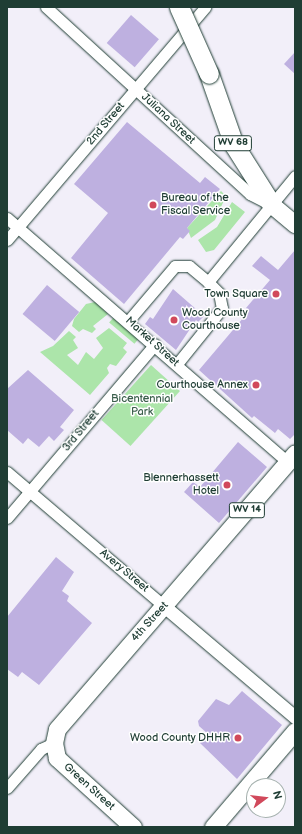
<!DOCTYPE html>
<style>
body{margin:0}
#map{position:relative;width:302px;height:834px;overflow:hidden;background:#f2eff9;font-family:"Balsamiq Sans",sans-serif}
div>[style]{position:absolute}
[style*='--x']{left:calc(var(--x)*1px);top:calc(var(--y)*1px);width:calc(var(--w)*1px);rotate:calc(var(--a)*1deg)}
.green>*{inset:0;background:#ace5aa;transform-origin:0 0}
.building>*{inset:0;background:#beb0e0;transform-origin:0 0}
.roads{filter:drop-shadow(0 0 1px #1f3d34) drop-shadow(0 0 1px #1f3d34)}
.minor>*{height:11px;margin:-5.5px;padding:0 5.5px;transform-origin:5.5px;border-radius:5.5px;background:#fff}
.tertiary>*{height:13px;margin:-6.5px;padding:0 6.5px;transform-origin:6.5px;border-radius:6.5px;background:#fff}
.primary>*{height:17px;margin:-8.5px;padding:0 8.5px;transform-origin:8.5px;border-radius:8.5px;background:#fff}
.motorway>*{height:19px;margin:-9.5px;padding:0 9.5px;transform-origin:9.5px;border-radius:9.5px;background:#fff}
.bridges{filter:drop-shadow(0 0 1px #1f3d34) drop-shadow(0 0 1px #1f3d34)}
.motorway-bridge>*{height:19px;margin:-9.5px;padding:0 9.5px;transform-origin:9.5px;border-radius:9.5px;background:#fff}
.dots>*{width:11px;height:11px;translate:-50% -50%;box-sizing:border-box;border:2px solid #fff;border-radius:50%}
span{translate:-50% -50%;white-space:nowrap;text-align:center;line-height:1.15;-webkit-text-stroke:3px #fff;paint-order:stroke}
.shield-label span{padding:1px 3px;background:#fff;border:1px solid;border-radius:3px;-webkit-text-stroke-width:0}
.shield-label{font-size:10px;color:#1f3d34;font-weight:700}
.street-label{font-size:11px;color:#1f3d34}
.poi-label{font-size:11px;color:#1f3d34}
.left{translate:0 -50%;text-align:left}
.right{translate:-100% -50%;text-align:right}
.park-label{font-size:11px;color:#3b5f4c}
.frame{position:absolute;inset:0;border:8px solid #1f3d34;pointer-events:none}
.north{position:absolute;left:246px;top:778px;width:40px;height:40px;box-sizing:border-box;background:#fff;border:1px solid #a5b1ae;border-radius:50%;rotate:75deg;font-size:11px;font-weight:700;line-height:16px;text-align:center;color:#1f3d34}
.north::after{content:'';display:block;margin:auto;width:14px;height:18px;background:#d1495b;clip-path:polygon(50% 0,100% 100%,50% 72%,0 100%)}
</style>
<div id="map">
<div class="green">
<i style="clip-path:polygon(221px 191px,226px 196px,215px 220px,191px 238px,187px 228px)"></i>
<i style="clip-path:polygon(232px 202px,245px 212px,214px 250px,206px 252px,198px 240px,217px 227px)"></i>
<i style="clip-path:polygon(95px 302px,108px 314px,93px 326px,96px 329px,92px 333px,83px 329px,79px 332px,72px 326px,74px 319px,86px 304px)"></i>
<i style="left:113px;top:318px;width:33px;height:6px;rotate:40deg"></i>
<i style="clip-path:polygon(109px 328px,127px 343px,123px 348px,127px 352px,116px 366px,110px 364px,107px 368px,109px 373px,90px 395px,40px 352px,53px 346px,69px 331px,76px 337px,73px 340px,78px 348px,67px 355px,78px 365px,86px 352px,94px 359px,103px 348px,96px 338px)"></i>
<i style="left:151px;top:365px;width:39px;height:74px;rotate:42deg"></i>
</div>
<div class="building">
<i style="left:131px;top:15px;width:37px;height:37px;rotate:41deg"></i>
<i style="clip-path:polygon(295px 52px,295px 74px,284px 64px)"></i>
<i style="clip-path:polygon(127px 122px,200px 183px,205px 177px,220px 189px,187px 228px,190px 231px,183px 239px,180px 237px,124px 304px,71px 258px,108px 213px,74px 184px)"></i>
<i style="clip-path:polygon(295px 250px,295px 434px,290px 439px,278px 429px,275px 433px,254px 416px,252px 418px,199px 370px,249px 311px,246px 308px,270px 280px,252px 266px,261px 256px,278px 270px)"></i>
<i style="left:47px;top:285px;width:42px;height:38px;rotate:40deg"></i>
<i style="clip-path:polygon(173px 289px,204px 316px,198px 322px,196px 320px,176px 350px,145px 324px,150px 317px,153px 319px)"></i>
<i style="clip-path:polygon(28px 370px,74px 410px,60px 427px,64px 430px,54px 441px,49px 436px,39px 447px,28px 438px,23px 444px,7px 430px,7px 389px)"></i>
<i style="clip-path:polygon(238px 442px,267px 467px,219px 523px,184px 492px,193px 482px,200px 487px)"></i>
<i style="clip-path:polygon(56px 557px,74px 572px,62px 591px,69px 596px,67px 601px,92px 623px,39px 685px,22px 672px,18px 677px,7px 669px,7px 617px)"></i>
<i style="clip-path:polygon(242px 691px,282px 725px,237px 779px,200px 743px,208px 734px,199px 726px,198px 721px,216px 699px,229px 705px)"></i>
</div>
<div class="roads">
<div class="minor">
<i style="--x:46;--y:7;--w:277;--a:42.5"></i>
<i style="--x:250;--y:194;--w:22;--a:27"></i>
<i style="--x:7;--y:218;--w:372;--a:41"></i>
<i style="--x:7;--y:240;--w:306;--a:-49.6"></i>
<i style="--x:208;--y:282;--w:137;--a:-50.6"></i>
<i style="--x:129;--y:320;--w:71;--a:-49.6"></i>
<i style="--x:175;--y:266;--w:14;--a:0"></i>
<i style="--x:189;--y:266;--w:25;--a:40"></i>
<i style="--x:208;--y:282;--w:16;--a:45"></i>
<i style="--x:219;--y:293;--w:15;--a:79"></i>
<i style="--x:222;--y:308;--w:72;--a:128.8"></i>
<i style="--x:7;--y:472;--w:206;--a:40.5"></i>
<i style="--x:7;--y:518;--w:228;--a:-49.6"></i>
<i style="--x:7;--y:788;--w:52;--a:-48.9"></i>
<i style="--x:41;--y:749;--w:14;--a:-25"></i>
</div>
<div class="tertiary">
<i style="--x:164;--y:606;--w:172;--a:40.3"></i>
</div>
<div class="primary">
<i style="--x:272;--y:205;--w:30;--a:40"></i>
<i style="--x:133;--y:827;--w:103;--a:-137.8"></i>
<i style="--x:57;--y:758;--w:15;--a:-101"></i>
<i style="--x:54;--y:743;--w:14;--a:-78"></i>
<i style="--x:57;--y:729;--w:364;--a:-49.2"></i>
<i style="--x:213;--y:827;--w:126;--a:-49.5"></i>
</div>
<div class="motorway">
<i style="--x:209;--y:74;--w:75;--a:70.6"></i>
<i style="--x:234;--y:145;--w:71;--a:57.7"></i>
</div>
</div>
<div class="bridges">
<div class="motorway-bridge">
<i style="--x:179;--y:7;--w:73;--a:65.9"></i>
</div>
</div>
<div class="dots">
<i style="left:153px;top:205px;background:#d1495b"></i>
<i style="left:276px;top:294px;background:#d1495b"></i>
<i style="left:174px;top:320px;background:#d1495b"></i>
<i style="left:256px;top:385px;background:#d1495b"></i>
<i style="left:227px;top:485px;background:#d1495b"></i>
<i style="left:238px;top:738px;background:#d1495b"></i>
</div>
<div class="shield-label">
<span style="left:233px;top:143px">WV 68</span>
<span style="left:247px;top:510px">WV 14</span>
</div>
<div class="street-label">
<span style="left:168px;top:119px;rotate:43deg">Juliana Street</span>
<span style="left:106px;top:124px;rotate:-50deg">2nd Street</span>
<span style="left:152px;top:342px;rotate:42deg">Market Street</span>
<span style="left:81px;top:431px;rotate:-50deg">3rd Street</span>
<span style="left:124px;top:571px;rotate:40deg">Avery Street</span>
<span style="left:150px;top:622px;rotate:-48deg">4th Street</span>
<span style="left:89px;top:787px;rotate:42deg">Green Street</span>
</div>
<div class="poi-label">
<span class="left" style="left:161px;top:205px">Bureau of the<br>Fiscal Service</span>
<span class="right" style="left:268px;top:294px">Town Square</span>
<span class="left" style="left:182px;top:320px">Wood County<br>Courthouse</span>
<span class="right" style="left:248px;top:385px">Courthouse Annex</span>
<span class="right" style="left:219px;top:485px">Blennerhassett<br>Hotel</span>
<span class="right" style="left:230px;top:738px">Wood County DHHR</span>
</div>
<div class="park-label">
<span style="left:142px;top:406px">Bicentennial<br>Park</span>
</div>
<div class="frame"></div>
<div class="north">N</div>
</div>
